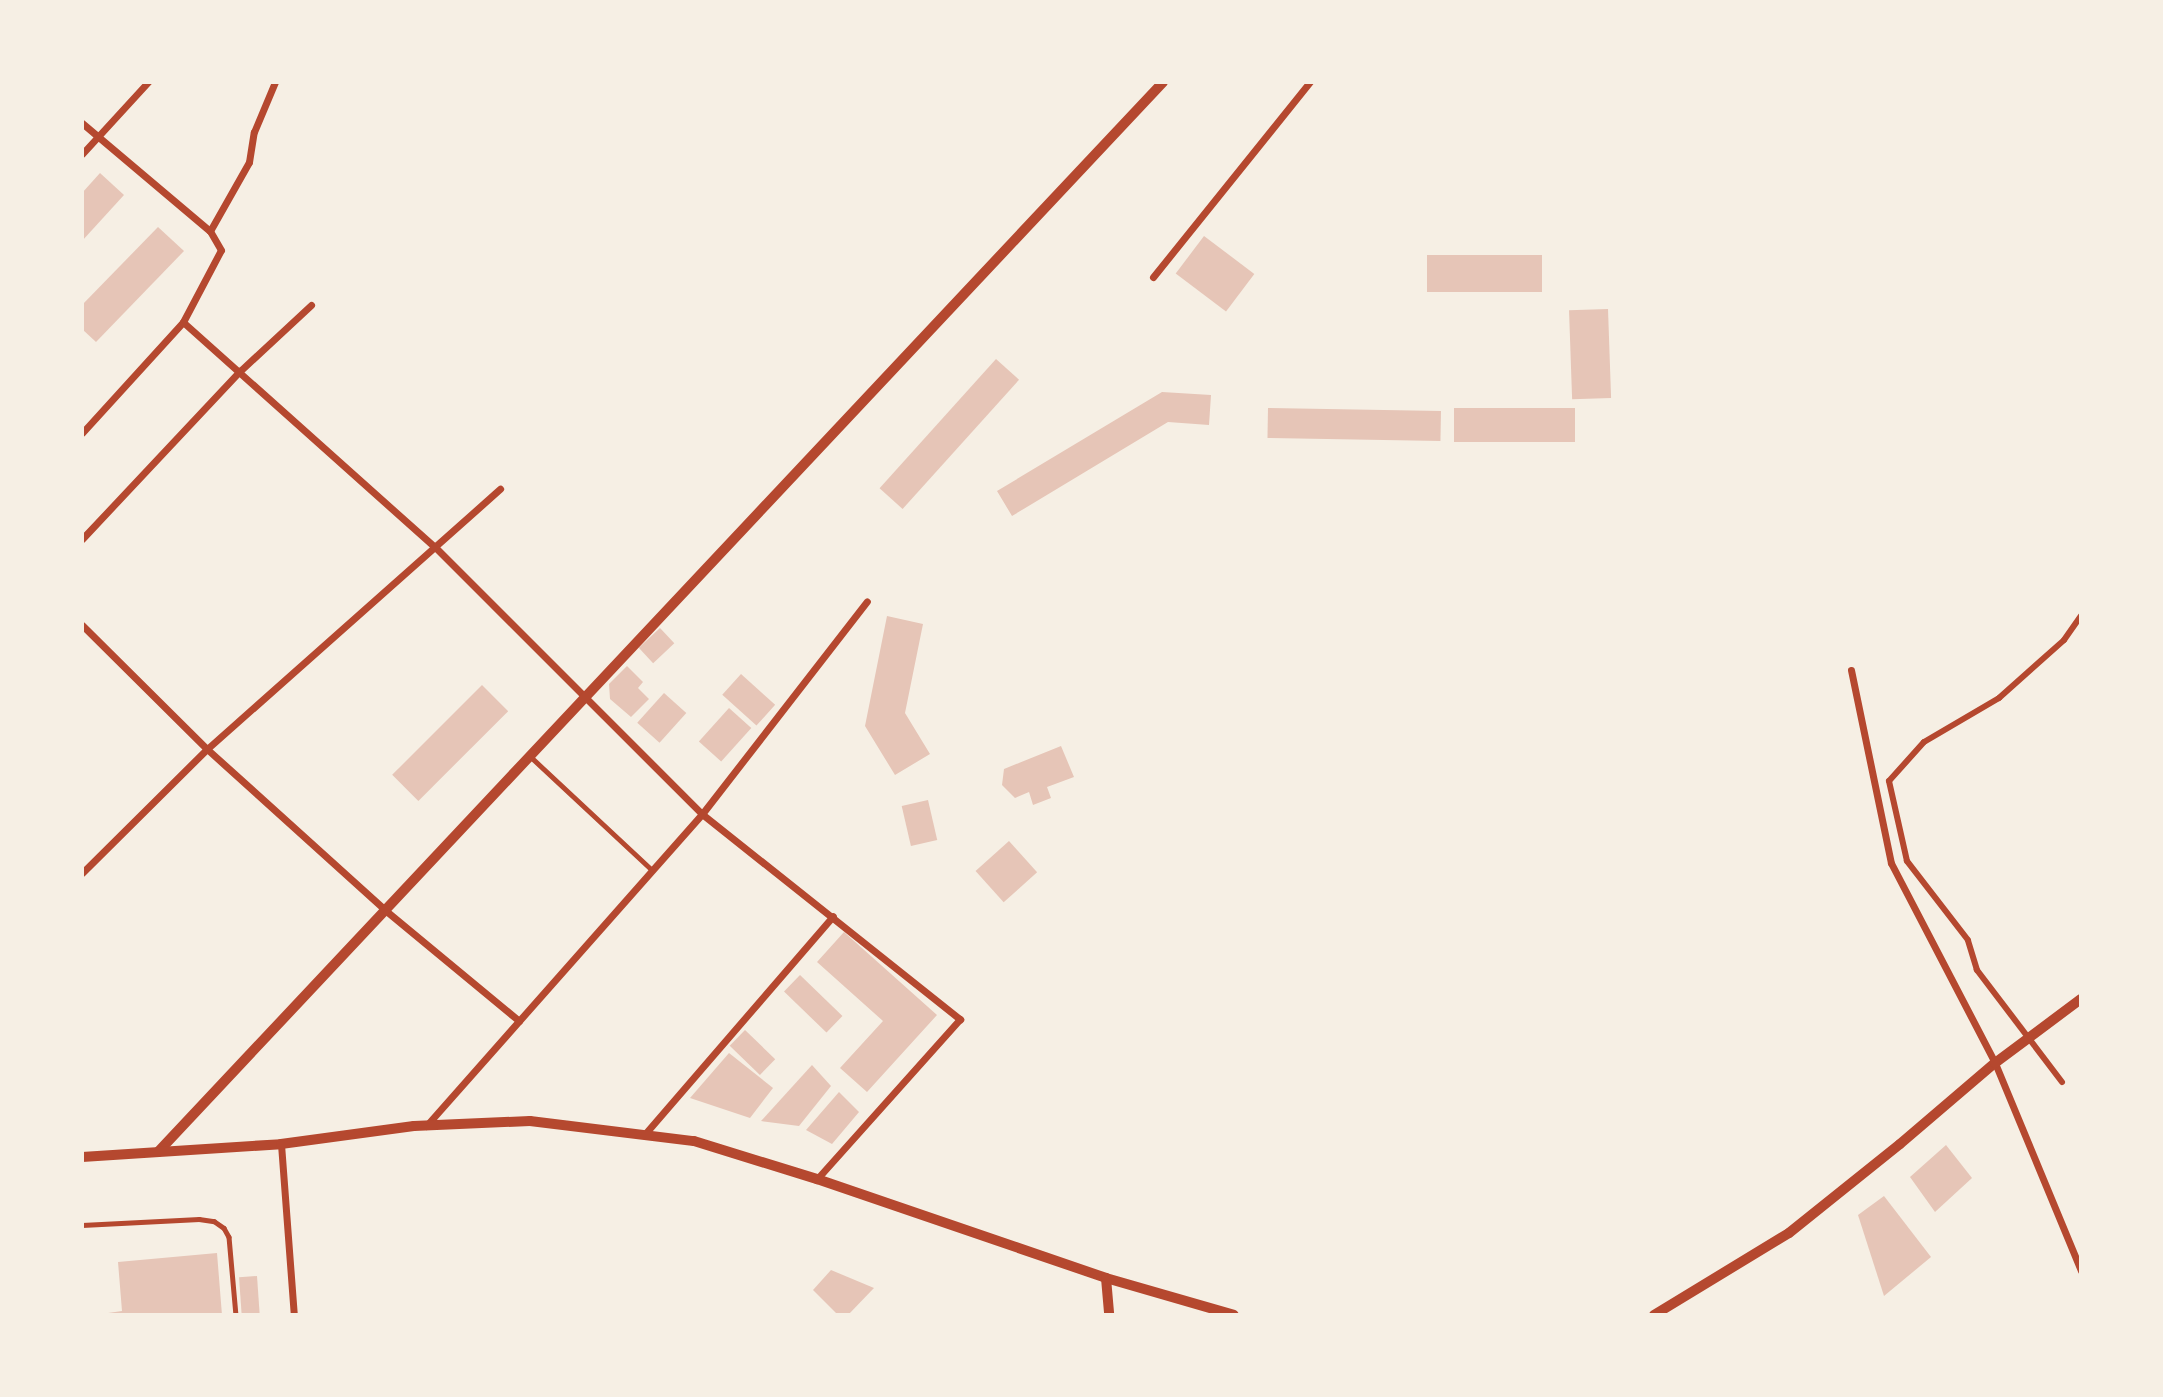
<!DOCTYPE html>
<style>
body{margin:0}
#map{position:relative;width:2163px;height:1397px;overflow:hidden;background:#f6efe4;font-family:Raleway,sans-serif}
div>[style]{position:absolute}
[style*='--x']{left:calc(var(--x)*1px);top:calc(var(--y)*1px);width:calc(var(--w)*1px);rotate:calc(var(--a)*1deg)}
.building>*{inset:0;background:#e6c5b7;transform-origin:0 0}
.service>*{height:4.5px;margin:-2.25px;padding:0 2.25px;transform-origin:2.25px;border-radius:2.25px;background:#b5482f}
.pedestrian>*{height:6px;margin:-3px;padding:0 3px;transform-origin:3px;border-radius:3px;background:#b5482f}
.minor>*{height:7px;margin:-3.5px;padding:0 3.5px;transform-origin:3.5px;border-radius:3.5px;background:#b5482f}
.tertiary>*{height:10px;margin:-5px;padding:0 5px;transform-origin:5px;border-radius:5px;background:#b5482f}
span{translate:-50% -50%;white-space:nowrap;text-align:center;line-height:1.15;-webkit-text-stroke:6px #f6efe4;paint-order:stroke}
.frame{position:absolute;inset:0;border:84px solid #f6efe4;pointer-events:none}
</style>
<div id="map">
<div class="building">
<i style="clip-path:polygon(100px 173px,124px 195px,82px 241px,82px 193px)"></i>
<i style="clip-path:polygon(158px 227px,184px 251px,96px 342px,82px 329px,82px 305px)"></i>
<i style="left:1204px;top:236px;width:63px;height:47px;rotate:37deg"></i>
<i style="left:1542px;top:255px;width:37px;height:115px;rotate:90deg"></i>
<i style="left:1608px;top:309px;width:89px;height:39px;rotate:88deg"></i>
<i style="left:996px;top:359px;width:31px;height:174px;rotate:42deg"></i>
<i style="clip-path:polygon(1162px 392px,1211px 395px,1209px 425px,1168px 422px,1012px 516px,997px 491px)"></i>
<i style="left:1268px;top:408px;width:173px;height:30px;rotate:1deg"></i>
<i style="left:1454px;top:408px;width:121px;height:34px"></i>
<i style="clip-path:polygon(887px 616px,923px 624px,905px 713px,930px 754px,895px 775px,865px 726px)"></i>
<i style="left:660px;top:628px;width:21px;height:29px;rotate:47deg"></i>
<i style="clip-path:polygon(627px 666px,643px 682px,638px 688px,649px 699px,631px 717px,610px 699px,609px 684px)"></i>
<i style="left:741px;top:674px;width:46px;height:28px;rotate:42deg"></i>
<i style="left:482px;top:685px;width:37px;height:127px;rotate:45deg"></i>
<i style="left:664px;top:693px;width:30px;height:40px;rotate:42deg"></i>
<i style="left:729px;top:708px;width:30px;height:45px;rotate:42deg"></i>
<i style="clip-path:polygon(1061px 746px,1074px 777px,1047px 787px,1051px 798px,1033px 805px,1029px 792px,1015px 798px,1002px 785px,1004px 769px)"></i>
<i style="left:928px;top:800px;width:41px;height:27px;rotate:77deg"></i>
<i style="left:1009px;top:841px;width:42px;height:45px;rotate:48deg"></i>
<i style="clip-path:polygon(844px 932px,937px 1015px,867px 1092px,840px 1068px,883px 1021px,817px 962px)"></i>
<i style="left:800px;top:975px;width:59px;height:23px;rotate:44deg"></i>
<i style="left:745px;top:1030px;width:42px;height:22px;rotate:44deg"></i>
<i style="clip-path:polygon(729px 1053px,773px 1088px,750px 1118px,690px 1098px)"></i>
<i style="clip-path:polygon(812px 1065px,831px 1086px,799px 1126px,761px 1121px)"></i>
<i style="clip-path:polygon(839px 1092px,859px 1112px,832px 1144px,806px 1130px)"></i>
<i style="clip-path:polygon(1946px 1145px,1972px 1178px,1935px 1212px,1910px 1177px)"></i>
<i style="clip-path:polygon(1884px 1196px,1931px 1257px,1884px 1296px,1858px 1215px)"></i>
<i style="clip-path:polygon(217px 1253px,222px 1315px,94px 1315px,122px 1311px,118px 1262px)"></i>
<i style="clip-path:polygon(831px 1270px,874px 1288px,848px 1315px,838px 1315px,813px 1290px)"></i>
<i style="left:257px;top:1276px;width:39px;height:18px;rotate:86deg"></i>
</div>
<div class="service">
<i style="--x:531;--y:757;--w:166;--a:43"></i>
<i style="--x:82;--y:1225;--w:117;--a:-2.9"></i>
<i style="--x:199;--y:1219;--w:15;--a:8"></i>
<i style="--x:214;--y:1221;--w:12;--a:35"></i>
<i style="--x:224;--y:1228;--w:10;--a:61"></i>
<i style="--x:229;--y:1237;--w:78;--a:84.9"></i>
</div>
<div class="pedestrian">
<i style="--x:2062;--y:1082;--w:141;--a:-127.2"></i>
<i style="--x:1977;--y:970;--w:31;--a:-107"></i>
<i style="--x:1968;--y:940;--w:100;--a:-127.7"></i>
<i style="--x:1907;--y:861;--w:82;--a:-102.7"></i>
<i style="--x:1889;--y:781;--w:52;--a:-48.1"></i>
<i style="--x:1924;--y:742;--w:87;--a:-30.4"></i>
<i style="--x:1999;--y:698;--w:87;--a:-41.7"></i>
<i style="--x:2064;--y:640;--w:29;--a:-55"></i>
</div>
<div class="minor">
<i style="--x:82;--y:123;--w:167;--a:40.2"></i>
<i style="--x:82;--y:154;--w:98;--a:-47.5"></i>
<i style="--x:1153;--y:277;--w:250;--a:-51.2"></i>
<i style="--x:183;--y:322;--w:339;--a:41.8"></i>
<i style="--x:436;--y:548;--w:376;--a:45"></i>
<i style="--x:702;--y:814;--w:330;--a:38.5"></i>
<i style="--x:960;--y:1019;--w:215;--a:131.8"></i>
<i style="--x:82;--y:433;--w:150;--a:-47.7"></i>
<i style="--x:183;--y:322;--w:81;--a:-62.2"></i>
<i style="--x:221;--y:250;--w:22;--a:-120"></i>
<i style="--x:210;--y:231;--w:79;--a:-60.5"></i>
<i style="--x:249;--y:162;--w:30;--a:-81"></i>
<i style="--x:254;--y:132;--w:54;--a:-67.2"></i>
<i style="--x:82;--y:539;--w:231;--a:-46.8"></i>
<i style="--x:240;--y:371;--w:97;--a:-42.9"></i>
<i style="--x:82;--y:625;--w:176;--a:44.8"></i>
<i style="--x:207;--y:749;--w:240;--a:42.1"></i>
<i style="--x:385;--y:910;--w:174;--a:39.6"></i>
<i style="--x:1851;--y:670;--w:197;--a:78.3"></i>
<i style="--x:1891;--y:863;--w:225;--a:62.5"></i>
<i style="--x:1995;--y:1063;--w:225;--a:67.5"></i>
<i style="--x:82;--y:873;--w:176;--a:-44.8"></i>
<i style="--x:207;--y:749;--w:392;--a:-41.6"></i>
<i style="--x:426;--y:1126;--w:417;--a:-48.5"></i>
<i style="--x:702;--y:814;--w:269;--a:-52.2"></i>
<i style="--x:644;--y:1135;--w:289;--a:-49.2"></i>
<i style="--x:281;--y:1144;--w:171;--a:85.7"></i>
</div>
<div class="tertiary">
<i style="--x:158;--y:1152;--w:1468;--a:-46.79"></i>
<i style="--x:82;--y:1157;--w:199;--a:-3.7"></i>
<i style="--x:281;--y:1144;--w:134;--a:-7.7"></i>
<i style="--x:414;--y:1126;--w:116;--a:-2.5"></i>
<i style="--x:530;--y:1121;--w:165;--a:7"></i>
<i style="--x:694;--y:1141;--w:129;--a:17.2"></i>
<i style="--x:817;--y:1179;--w:305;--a:18.9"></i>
<i style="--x:1106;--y:1278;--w:133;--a:16.1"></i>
<i style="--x:1106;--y:1278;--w:37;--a:85"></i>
<i style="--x:1654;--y:1315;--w:158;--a:-31.3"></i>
<i style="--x:1789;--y:1233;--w:142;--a:-38.7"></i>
<i style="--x:1900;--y:1144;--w:125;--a:-40.5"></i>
<i style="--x:1995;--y:1063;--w:107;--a:-36.7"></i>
</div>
<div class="frame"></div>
</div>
